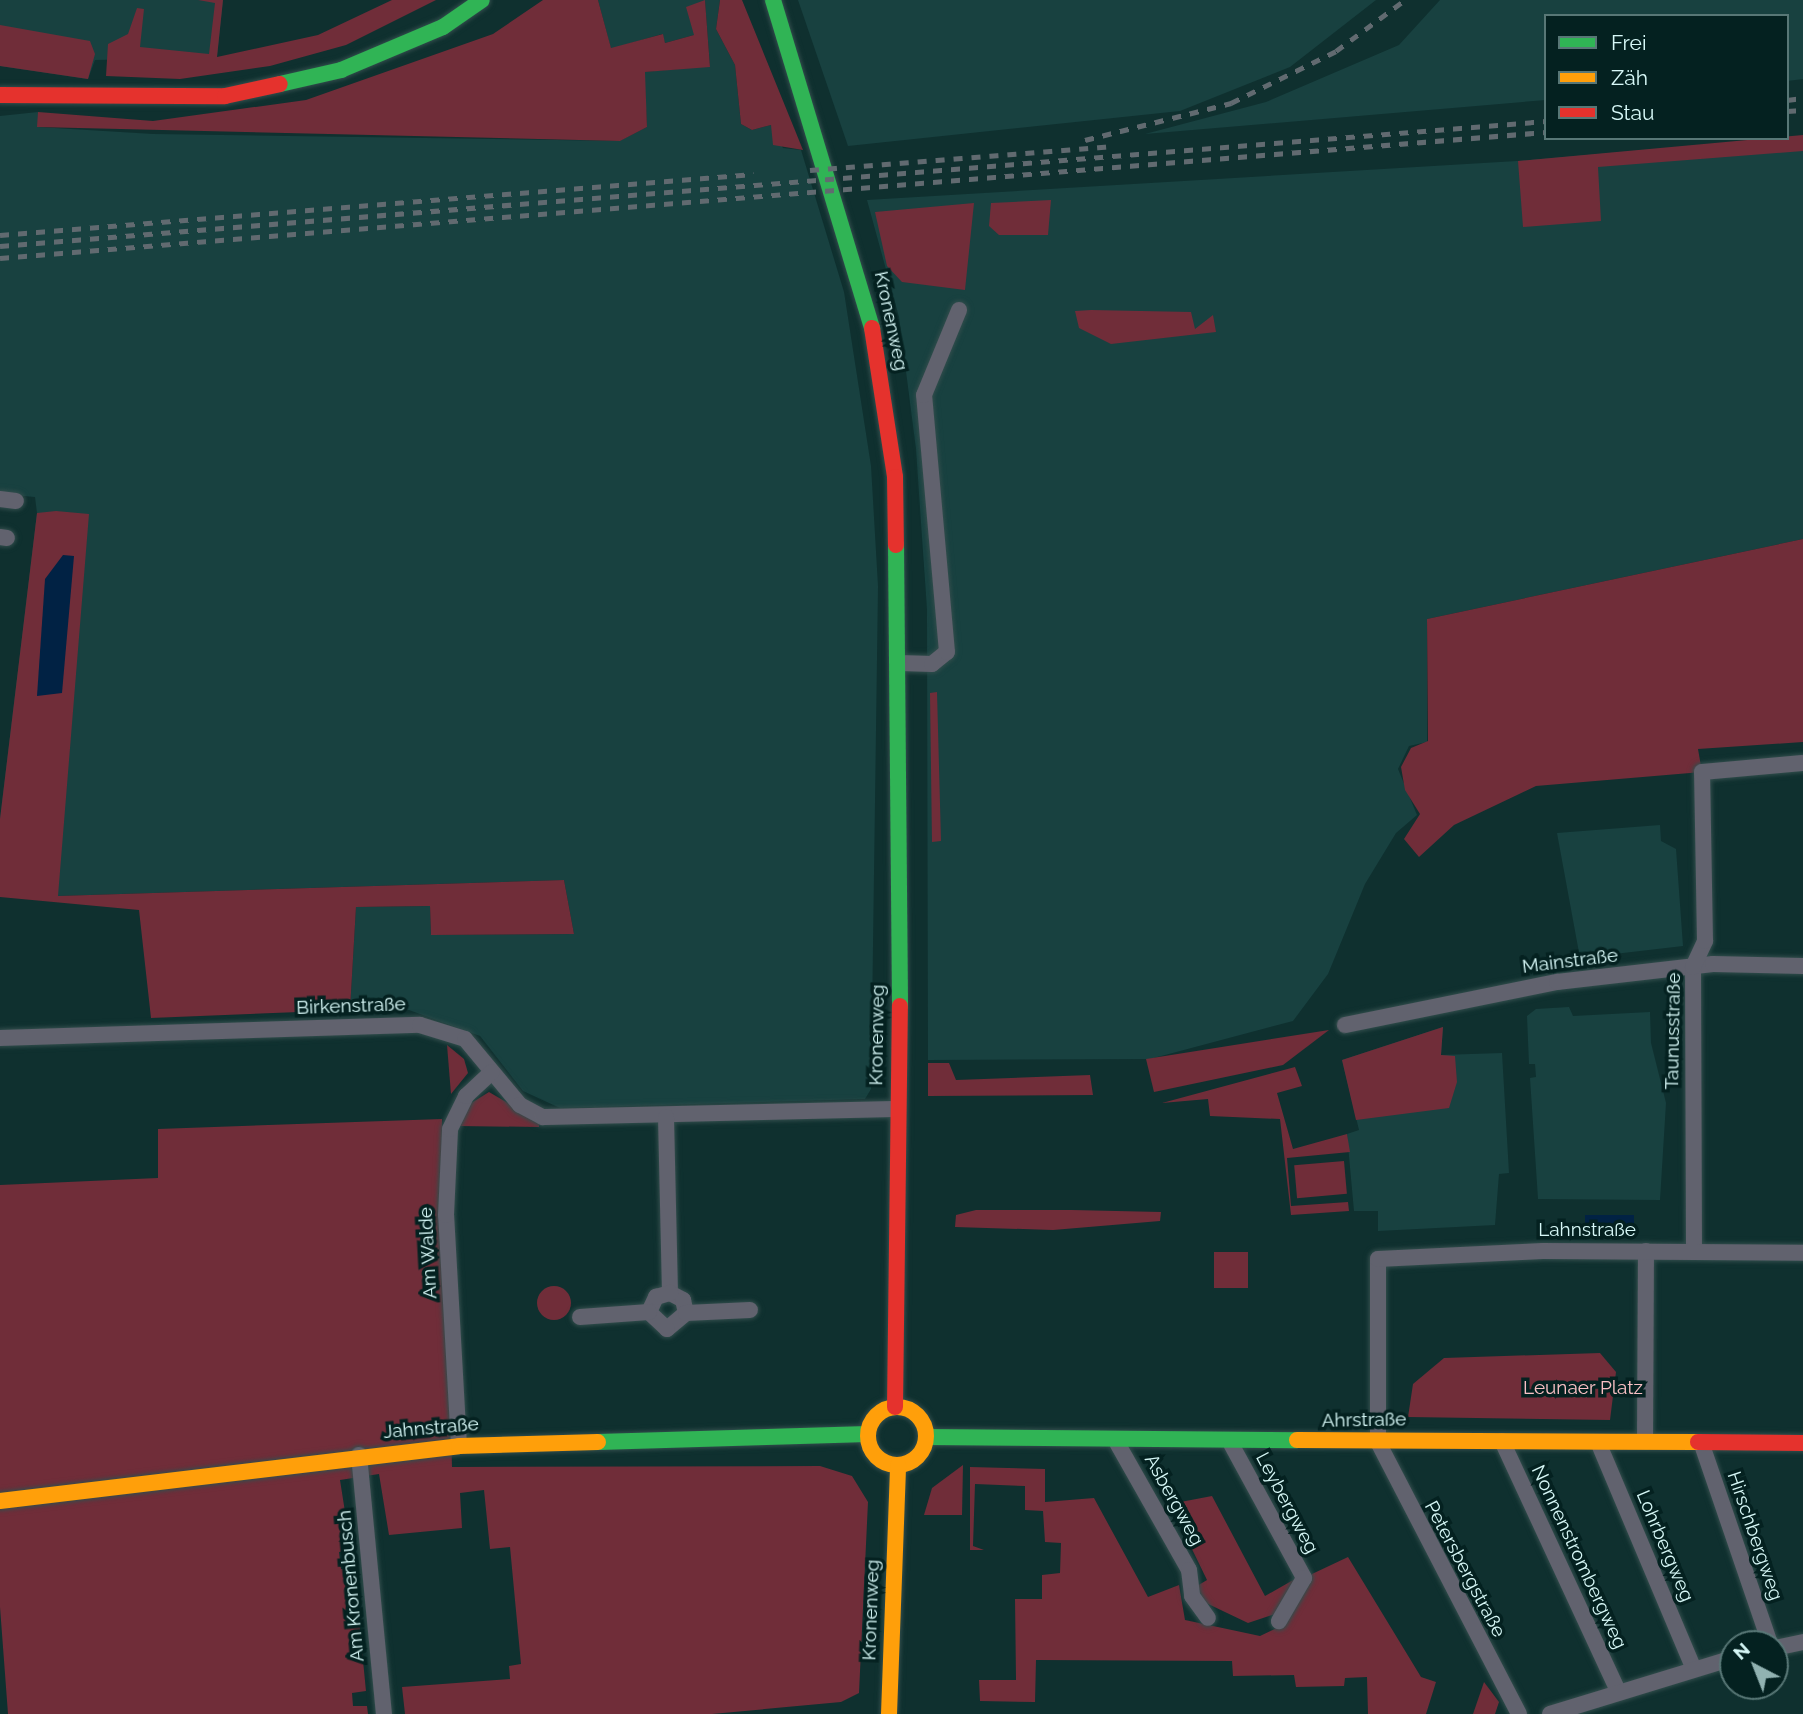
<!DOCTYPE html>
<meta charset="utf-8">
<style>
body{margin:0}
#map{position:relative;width:1803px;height:1714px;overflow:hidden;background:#0f302f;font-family:Raleway,sans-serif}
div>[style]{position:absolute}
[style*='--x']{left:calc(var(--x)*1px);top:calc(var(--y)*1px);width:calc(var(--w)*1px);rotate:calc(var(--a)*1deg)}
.built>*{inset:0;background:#184140}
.green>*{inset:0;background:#702d39;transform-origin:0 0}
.round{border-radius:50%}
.water>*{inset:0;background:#012244;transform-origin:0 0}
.roads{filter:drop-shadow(0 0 2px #324d4c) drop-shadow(0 0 2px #324d4c)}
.street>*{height:16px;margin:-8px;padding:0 8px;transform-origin:8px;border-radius:8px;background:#61626e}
.fast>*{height:16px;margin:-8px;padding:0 8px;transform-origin:8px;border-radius:8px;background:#30b455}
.slow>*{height:16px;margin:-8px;padding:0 8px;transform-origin:8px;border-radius:8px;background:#ff9f0a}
.slow>.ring{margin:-8px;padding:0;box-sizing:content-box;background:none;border:16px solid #ff9f0a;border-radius:50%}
.jam>*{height:16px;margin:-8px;padding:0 8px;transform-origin:8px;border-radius:8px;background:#e5322d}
.rail>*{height:5px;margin-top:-2.5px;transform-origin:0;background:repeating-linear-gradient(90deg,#616a70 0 9px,transparent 0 18px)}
span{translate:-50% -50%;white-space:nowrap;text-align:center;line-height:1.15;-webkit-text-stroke:7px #042120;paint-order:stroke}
.street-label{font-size:19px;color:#d7f8f7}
.park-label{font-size:19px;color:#f9c0c4}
.legend{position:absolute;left:1544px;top:14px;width:245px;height:126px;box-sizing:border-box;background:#042120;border:2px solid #587776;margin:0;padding:9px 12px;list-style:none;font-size:21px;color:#d7f8f7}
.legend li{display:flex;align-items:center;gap:14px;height:35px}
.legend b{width:35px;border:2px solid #587776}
.north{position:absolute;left:1719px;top:1630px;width:70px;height:70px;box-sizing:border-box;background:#042120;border:2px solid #587776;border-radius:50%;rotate:318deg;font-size:19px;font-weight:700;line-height:28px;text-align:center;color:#d7f8f7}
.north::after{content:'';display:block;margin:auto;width:24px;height:32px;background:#91b2b1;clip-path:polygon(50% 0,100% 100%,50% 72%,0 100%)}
</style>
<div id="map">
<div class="built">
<i style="clip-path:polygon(0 0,223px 0,217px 57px,95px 60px,88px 79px,0 66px)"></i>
<i style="clip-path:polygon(598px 0,720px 0,716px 29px,735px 65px,741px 124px,752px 130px,771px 125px,783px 148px,801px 150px,844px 292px,871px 466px,878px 586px,871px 1089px,865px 1099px,560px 1108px,523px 1091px,480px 1036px,409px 1010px,350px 1010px,356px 907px,430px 906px,431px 935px,574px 934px,564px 880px,58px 896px,0 819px,37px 513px,35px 497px,0 494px,0 116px,38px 112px,38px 127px,153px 134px,619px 141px,647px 127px,644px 72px,710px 66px,705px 1px,694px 35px,665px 43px,662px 34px,611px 49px)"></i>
<i style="clip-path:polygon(798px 0,1376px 0,1290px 67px,1180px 111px,848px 146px)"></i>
<i style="clip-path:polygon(1440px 0,1803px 0,1803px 79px,1787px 81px,1787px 16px,1546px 16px,1546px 100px,1145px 134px,1266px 102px,1399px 45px)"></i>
<i style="clip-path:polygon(1803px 136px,1803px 539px,1427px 619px,1427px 742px,1409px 746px,1398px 769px,1417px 815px,1396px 833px,1365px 884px,1328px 974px,1293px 1021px,1150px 1059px,928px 1060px,927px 610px,916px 449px,899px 317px,867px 200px,1517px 161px)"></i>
<i style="clip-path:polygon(1660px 825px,1661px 841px,1676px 849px,1683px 946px,1580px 958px,1557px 833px)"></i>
<i style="clip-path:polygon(1569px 1007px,1573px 1016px,1650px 1012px,1651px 1043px,1666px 1103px,1660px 1200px,1538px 1199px,1530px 1078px,1536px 1077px,1535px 1064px,1529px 1064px,1527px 1016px,1536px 1009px)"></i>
<i style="clip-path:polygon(1443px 1027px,1441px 1055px,1502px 1053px,1509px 1173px,1499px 1174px,1495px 1225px,1378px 1231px,1378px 1211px,1354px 1211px,1347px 1134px,1359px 1130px,1342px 1060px)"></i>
</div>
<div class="green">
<i style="clip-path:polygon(198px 0,223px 0,217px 57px,318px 35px,392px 0,436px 0,346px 45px,270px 66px,180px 79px,106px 76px,108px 44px,128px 34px,137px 8px,144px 9px,140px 47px,209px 54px,215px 3px)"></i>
<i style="clip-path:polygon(543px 0,598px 0,611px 48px,663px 34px,665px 43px,694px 35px,686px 7px,705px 0,710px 67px,645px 72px,647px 127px,620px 141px,37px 127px,38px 112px,153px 121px,306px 100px,493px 34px)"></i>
<i style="clip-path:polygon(720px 0,742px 0,803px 150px,773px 145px,771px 125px,752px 130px,741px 124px,735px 65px,716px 29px)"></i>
<i style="clip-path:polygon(0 25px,90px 41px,95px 54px,88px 79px,0 66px)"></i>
<i style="clip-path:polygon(1803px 135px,1803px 151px,1598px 167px,1601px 221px,1523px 227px,1518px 161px)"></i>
<i style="clip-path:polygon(1051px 200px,1048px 235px,999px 235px,989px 226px,991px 203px)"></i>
<i style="clip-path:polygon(974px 203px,965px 290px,902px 282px,887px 266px,875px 212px)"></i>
<i style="clip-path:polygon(1091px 310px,1191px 312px,1195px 329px,1213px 315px,1216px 332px,1111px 344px,1079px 328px,1075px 311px)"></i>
<i style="clip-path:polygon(56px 511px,89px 514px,58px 896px,564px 880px,574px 934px,431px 935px,430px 906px,356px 907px,350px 1010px,151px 1018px,139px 910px,0 897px,0 819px,37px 513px)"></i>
<i style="clip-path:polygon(1803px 539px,1803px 742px,1698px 749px,1702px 772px,1536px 786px,1454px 825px,1419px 857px,1404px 839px,1420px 814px,1405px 790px,1401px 767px,1411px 748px,1428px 741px,1427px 619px)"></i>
<i style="clip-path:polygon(937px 692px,941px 841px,932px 842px,930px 693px)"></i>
<i style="clip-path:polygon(1443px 1027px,1441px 1055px,1455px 1056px,1457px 1082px,1449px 1108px,1356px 1120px,1342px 1060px)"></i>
<i style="clip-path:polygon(1329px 1030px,1283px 1065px,1154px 1092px,1146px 1059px)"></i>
<i style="clip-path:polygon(447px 1045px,464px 1059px,468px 1073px,451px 1094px)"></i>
<i style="clip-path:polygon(928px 1063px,949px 1063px,956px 1080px,1090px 1075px,1093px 1095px,928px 1096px)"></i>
<i style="clip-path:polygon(1295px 1067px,1302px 1086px,1277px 1093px,1293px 1149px,1347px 1134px,1350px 1152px,1287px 1158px,1291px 1206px,1348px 1202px,1349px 1211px,1291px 1215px,1280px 1119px,1210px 1116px,1208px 1099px,1162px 1103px)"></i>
<i style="clip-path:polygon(489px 1092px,539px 1121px,539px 1127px,458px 1126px,468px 1105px)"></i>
<i style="clip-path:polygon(442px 1119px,452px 1467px,820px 1466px,852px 1476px,868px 1502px,859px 1693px,841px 1702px,712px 1714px,405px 1714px,402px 1687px,510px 1679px,509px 1666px,521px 1664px,510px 1547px,490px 1549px,484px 1490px,460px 1493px,462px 1528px,389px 1535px,379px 1474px,340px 1480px,351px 1550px,339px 1552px,341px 1569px,354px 1568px,366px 1691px,352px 1693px,353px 1706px,367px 1706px,368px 1714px,8px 1714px,0 1607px,0 1185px,158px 1178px,158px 1129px)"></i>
<i style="left:1344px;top:1161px;width:33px;height:50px;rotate:85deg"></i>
<i style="clip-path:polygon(976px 1210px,1072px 1210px,1161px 1212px,1160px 1221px,1053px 1230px,955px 1227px,956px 1215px)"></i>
<i style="left:1214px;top:1252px;width:34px;height:36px"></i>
<i class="round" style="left:537px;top:1286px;width:34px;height:34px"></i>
<i style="clip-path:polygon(1600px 1353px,1616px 1372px,1610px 1420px,1408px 1417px,1413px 1384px,1444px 1358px)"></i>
<i style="clip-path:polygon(963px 1465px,962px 1515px,924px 1515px,932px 1488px)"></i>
<i style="clip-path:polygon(970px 1467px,1045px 1469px,1045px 1502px,1094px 1498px,1148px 1597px,1179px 1585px,1185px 1620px,1260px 1636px,1281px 1626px,1312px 1574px,1348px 1557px,1421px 1677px,1436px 1682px,1426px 1714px,1368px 1714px,1367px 1677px,1345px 1678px,1344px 1686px,1296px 1687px,1294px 1675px,1233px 1676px,1232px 1661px,1036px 1660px,1035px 1702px,980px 1701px,979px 1680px,1016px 1680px,1015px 1599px,1042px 1599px,1042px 1575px,1060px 1573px,1061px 1543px,1045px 1542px,1043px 1511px,1025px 1510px,1025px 1486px,975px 1484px,973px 1546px,984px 1550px,970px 1550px)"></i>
<i style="clip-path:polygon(1212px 1496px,1265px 1596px,1295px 1579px,1278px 1613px,1248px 1623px,1204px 1602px,1197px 1586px,1207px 1580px,1170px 1504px)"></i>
<i style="clip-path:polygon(1484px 1682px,1499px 1702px,1495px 1714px,1473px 1714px)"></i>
</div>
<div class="water">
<i style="clip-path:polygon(63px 555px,74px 556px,62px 693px,37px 696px,45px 579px)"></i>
<i style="left:1634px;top:1215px;width:11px;height:49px;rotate:90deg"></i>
</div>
<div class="roads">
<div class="street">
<i style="--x:0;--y:499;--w:16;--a:7"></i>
<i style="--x:0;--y:537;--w:7;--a:8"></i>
<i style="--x:900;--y:663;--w:32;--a:2"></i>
<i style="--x:932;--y:664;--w:19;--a:-39"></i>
<i style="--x:947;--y:652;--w:258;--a:-95.1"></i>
<i style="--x:924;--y:395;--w:92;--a:-67.6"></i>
<i style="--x:1345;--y:1025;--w:216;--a:-11.5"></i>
<i style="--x:1557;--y:982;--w:157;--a:-6.6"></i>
<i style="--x:1713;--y:964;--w:90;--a:1.3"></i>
<i style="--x:0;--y:1038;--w:420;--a:-1.8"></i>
<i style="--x:420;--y:1025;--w:47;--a:17.3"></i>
<i style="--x:465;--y:1039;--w:86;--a:50.2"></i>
<i style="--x:520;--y:1105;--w:26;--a:28"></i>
<i style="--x:543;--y:1117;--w:354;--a:-1.3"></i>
<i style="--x:666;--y:1117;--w:176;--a:88.7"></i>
<i style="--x:670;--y:1293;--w:15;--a:28"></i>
<i style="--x:683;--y:1300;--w:13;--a:77"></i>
<i style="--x:686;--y:1313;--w:25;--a:140"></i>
<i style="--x:667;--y:1329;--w:25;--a:-137"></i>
<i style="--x:649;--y:1312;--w:17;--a:-65"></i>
<i style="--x:656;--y:1297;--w:15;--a:-16"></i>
<i style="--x:1694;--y:1250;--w:283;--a:-90.2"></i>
<i style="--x:1693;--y:967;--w:29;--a:-65"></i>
<i style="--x:1705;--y:941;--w:169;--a:-91"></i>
<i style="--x:1702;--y:772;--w:101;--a:-5.1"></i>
<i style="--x:686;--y:1313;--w:64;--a:-2.7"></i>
<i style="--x:580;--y:1317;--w:69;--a:-4.1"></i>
<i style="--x:1645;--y:1440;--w:189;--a:-89.7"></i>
<i style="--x:1116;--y:1441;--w:148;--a:60.5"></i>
<i style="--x:1189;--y:1570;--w:26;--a:83"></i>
<i style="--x:1192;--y:1596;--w:27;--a:54"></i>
<i style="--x:1502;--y:1441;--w:276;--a:65.1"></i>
<i style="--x:1230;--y:1442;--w:155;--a:61.4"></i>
<i style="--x:1304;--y:1578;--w:50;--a:120.2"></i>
<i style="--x:1598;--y:1442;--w:244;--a:67.1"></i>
<i style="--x:1701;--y:1442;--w:213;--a:71.1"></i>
<i style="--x:459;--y:1446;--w:231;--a:-93.2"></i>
<i style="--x:446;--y:1215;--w:86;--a:-87.3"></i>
<i style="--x:450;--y:1129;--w:37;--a:-64"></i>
<i style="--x:466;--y:1096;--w:35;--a:-43"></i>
<i style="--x:359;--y:1455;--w:260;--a:84.5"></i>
<i style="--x:1775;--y:1648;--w:29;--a:-12"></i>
<i style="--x:1519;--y:1714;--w:306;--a:-117.4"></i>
<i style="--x:1378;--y:1442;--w:183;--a:-90"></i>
<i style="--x:1378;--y:1259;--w:165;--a:-2.8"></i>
<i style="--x:1543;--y:1251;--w:260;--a:0.4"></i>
<i style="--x:1550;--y:1714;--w:191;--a:-17"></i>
</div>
<div class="fast">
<i style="--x:773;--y:0;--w:343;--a:73.2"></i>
<i style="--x:280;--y:84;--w:63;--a:-12.9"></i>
<i style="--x:341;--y:70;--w:111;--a:-22.9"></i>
<i style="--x:443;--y:27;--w:47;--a:-34.7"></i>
<i style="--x:896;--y:545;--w:461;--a:89.5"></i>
<i style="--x:926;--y:1437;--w:371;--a:0.5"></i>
<i style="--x:598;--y:1442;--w:270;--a:-1.7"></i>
</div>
<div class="slow">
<i class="ring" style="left:868px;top:1407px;width:42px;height:42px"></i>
<i style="--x:1297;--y:1440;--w:401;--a:0.3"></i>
<i style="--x:0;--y:1501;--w:462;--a:-6.8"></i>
<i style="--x:459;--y:1446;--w:139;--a:-1.6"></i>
<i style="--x:889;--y:1714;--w:249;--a:-87.9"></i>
</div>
<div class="jam">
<i style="--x:0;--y:95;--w:225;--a:0.3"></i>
<i style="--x:225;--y:96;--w:56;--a:-12.3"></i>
<i style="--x:872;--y:328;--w:151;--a:81.2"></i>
<i style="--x:895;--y:477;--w:68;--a:89.2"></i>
<i style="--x:895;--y:1407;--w:401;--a:-89.3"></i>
<i style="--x:1698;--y:1442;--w:105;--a:0.5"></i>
</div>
</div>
<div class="rail">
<i style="--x:1787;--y:100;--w:16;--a:-7"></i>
<i style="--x:1787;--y:111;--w:16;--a:-4"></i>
<i style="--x:1085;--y:140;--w:151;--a:-14.2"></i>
<i style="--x:1231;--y:103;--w:117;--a:-26.3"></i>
<i style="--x:1336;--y:51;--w:86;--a:-36.5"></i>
<i style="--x:810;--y:170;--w:305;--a:-4.5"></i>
<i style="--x:0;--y:235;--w:756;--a:-4.63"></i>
<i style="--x:0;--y:246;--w:1551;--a:-4.62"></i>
<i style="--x:0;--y:258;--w:1551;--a:-4.66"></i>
</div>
<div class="street-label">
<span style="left:891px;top:321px;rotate:78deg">Kronenweg</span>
<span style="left:1570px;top:961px;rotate:-7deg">Mainstraße</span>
<span style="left:351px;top:1006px;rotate:-2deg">Birkenstraße</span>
<span style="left:1673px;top:1031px;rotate:-89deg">Taunusstraße</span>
<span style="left:877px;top:1035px;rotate:-89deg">Kronenweg</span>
<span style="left:1587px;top:1230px">Lahnstraße</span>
<span style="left:428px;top:1253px;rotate:-93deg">Am Walde</span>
<span style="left:1364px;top:1420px;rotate:-1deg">Ahrstraße</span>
<span style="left:431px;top:1428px;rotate:-5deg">Jahnstraße</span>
<span style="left:1174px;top:1500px;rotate:61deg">Asbergweg</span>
<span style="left:1287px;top:1503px;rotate:62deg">Leybergweg</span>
<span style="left:1755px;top:1536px;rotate:71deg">Hirschbergweg</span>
<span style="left:1665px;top:1546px;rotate:67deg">Lohrbergweg</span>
<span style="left:1579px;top:1557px;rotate:65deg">Nonnenstrombergweg</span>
<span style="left:1465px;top:1569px;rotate:62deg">Petersbergstraße</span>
<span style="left:351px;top:1586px;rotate:-95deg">Am Kronenbusch</span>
<span style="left:871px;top:1610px;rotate:-88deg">Kronenweg</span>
</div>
<div class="park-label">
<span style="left:1583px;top:1388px">Leunaer Platz</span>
</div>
<ul class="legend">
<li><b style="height:9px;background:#30b455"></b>Frei</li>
<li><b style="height:9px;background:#ff9f0a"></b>Zäh</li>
<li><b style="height:9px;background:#e5322d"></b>Stau</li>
</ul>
<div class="north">N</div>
</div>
